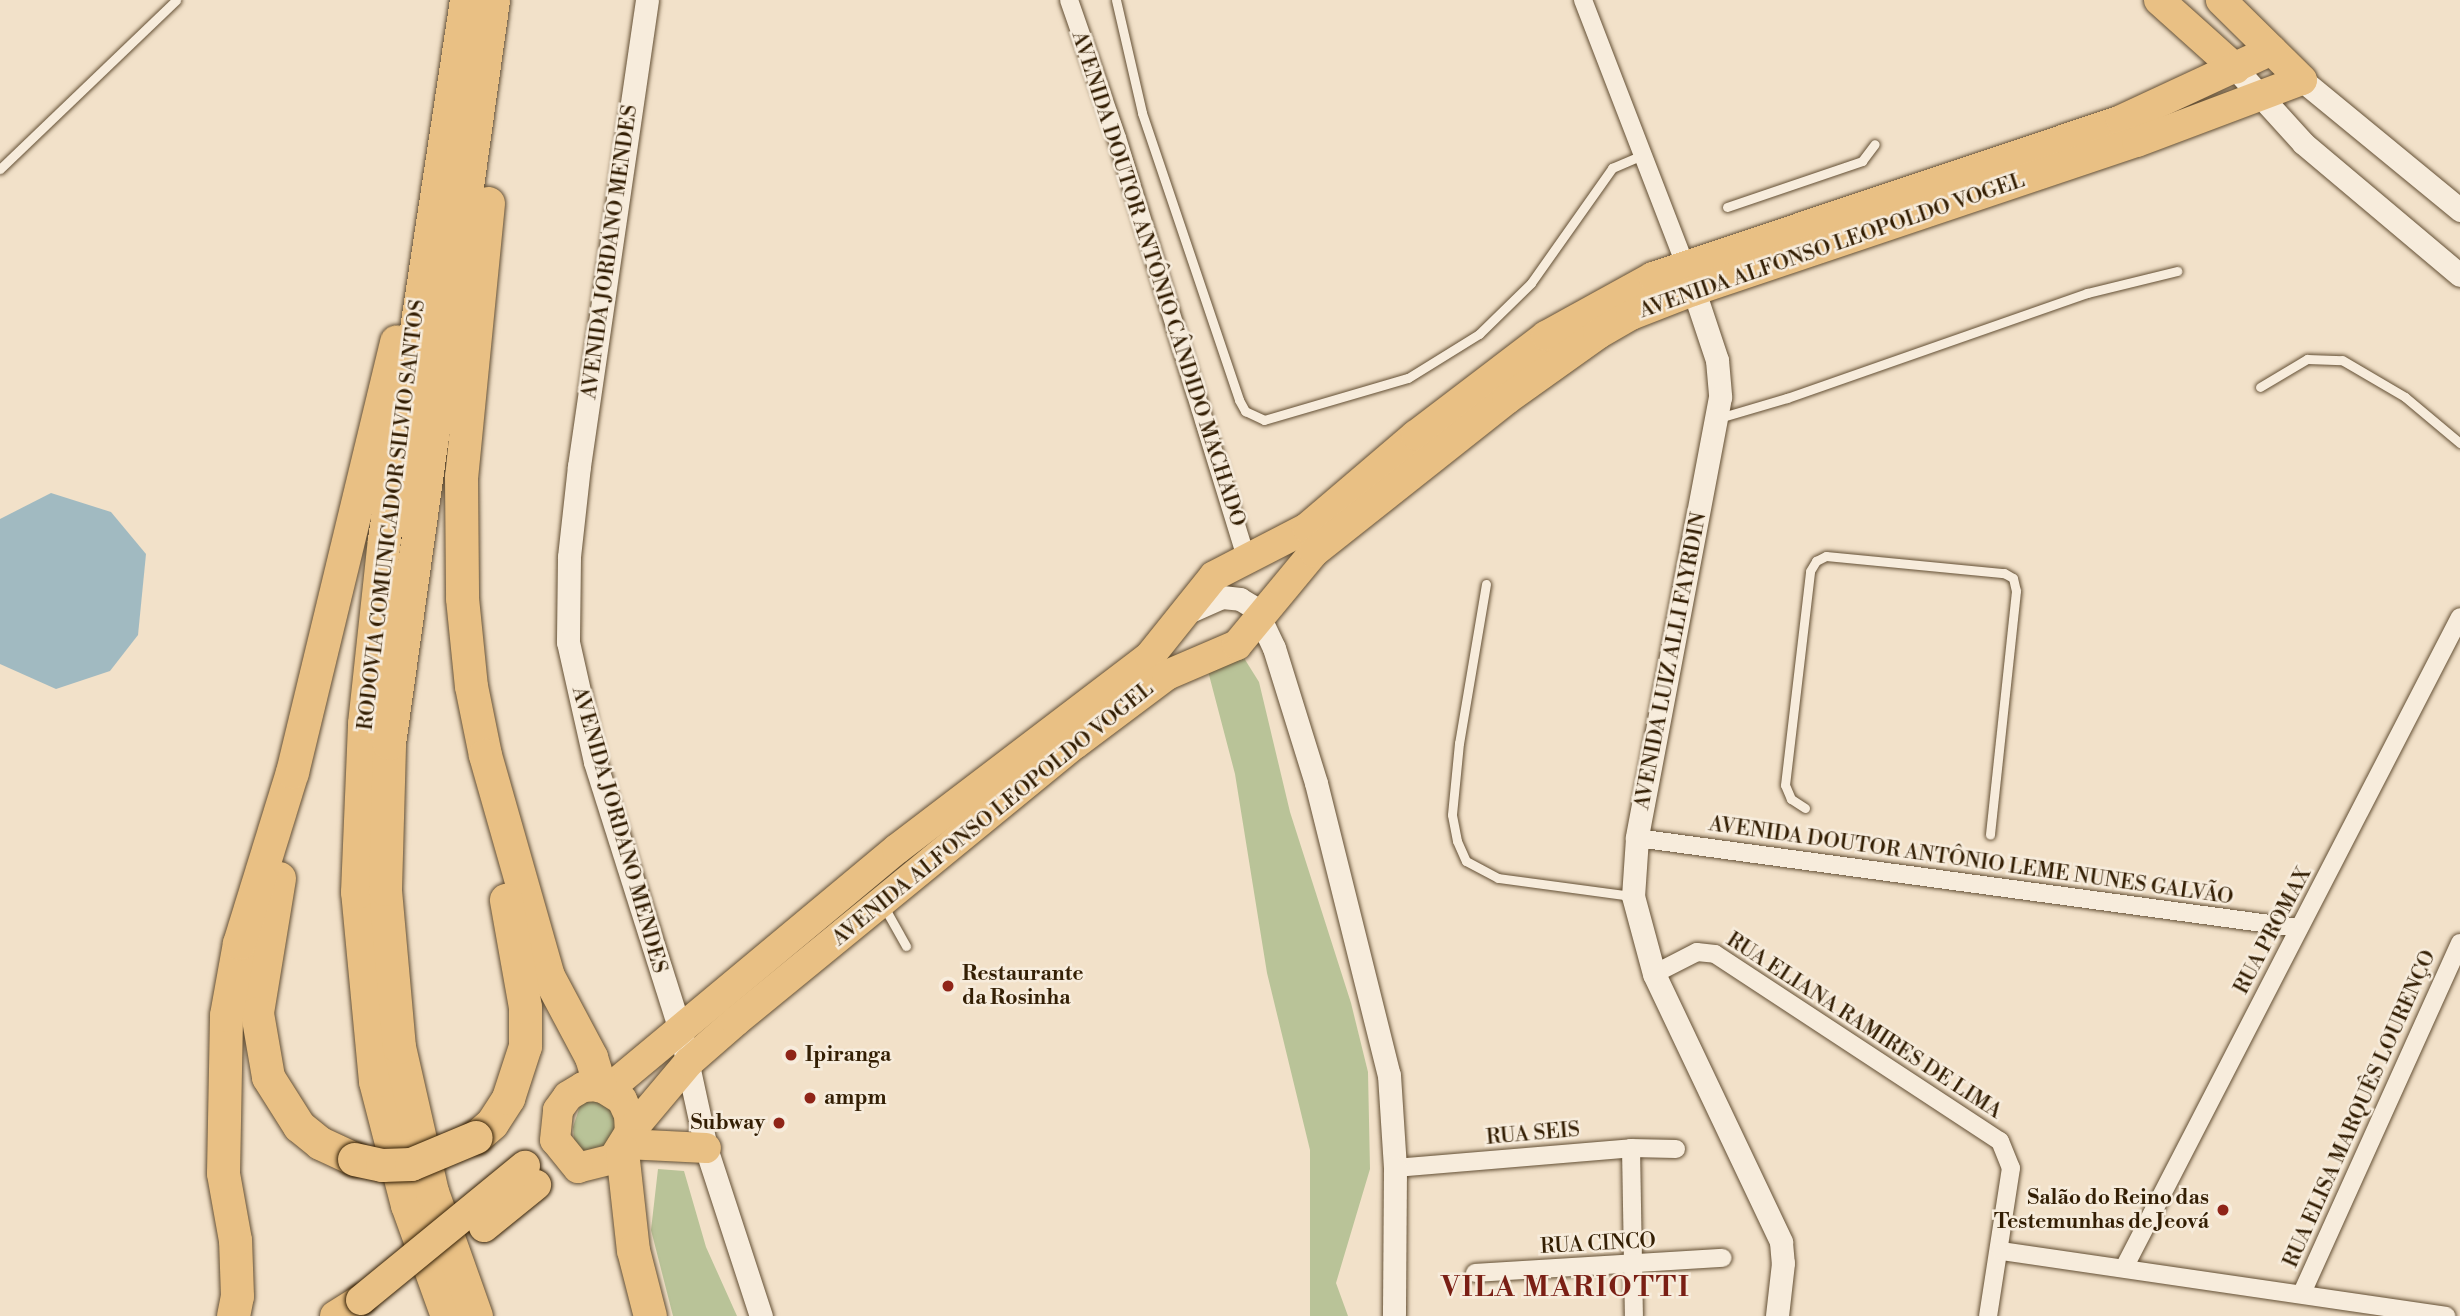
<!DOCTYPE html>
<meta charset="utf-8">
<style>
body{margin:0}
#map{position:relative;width:2460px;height:1316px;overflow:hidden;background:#f2e1c9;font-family:"Libre Bodoni",serif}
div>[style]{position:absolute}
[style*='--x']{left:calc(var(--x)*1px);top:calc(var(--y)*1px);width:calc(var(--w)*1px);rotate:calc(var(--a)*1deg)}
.green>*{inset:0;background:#b9c398}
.water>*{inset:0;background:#a1bac1}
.roads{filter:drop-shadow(0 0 2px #634f34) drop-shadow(0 0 2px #634f34)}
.service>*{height:9px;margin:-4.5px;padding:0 4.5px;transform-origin:4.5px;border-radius:4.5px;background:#f7ecdc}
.minor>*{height:18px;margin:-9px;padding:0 9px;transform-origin:9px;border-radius:9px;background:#f7ecdc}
.tertiary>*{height:23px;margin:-11.5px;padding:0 11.5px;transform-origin:11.5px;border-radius:11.5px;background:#f7ecdc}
.primary>*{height:30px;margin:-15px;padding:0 15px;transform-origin:15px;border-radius:15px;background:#e9c084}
.motorway>*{height:33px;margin:-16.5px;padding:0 16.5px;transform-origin:16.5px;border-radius:16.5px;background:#e9c084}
.bridges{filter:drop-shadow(0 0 2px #331e03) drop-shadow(0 0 2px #331e03)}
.primary-bridge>*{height:30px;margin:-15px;padding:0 15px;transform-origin:15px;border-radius:15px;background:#e9c084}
.motorway-bridge>*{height:33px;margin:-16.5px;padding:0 16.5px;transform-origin:16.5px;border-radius:16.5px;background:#e9c084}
.dots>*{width:19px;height:19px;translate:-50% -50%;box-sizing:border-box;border:4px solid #f7ecdc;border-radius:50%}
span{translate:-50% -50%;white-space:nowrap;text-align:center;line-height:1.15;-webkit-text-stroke:5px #f7ecdc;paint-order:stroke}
.street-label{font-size:21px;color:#331e03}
.poi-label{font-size:21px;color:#331e03;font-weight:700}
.left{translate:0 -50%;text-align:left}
.right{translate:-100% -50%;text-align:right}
.district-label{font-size:28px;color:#7a1f14;font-weight:700;letter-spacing:2px}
</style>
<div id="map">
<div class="green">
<i style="clip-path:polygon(1239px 650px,1259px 682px,1290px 812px,1351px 1003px,1368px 1072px,1370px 1169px,1336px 1283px,1348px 1316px,1310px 1316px,1310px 1150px,1267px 973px,1235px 774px,1208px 671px)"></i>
<i style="clip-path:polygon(593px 1094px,620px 1112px,610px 1145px,584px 1152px,574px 1139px,573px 1127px,580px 1106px)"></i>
<i style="clip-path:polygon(658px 1169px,684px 1171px,706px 1247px,737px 1316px,673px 1316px,651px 1230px)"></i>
</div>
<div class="water">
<i style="clip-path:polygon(51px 493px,111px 512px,146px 554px,138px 635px,110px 671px,56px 689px,0 664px,0 519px)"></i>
</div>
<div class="roads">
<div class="service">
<i style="--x:1116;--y:0;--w:116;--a:77"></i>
<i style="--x:1142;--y:113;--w:303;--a:71.3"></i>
<i style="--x:1239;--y:400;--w:13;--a:61"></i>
<i style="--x:1245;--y:411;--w:21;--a:25"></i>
<i style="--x:1264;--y:420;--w:150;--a:-16.3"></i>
<i style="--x:1408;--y:378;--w:84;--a:-31.8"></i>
<i style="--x:1479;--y:334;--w:73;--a:-44.4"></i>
<i style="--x:1531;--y:283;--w:141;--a:-54.8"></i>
<i style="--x:1612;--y:168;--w:34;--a:-23"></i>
<i style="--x:0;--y:169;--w:244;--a:-43.8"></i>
<i style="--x:1727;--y:207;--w:143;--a:-18.8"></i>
<i style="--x:1862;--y:161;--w:21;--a:-53"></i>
<i style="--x:2260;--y:387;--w:55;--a:-30.8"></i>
<i style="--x:2307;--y:359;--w:35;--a:2"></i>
<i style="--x:2342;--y:360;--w:73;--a:30.4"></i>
<i style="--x:2405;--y:397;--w:72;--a:39.9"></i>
<i style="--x:1719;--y:418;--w:71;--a:-16.4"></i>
<i style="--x:1787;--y:398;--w:318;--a:-19.3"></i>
<i style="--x:2087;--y:293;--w:93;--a:-13.7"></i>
<i style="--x:1486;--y:584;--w:161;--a:99.6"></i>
<i style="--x:1459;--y:743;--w:72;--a:95.6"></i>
<i style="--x:1452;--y:815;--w:26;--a:79"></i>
<i style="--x:1457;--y:841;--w:22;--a:66"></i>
<i style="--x:1466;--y:861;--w:36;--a:28"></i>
<i style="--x:1498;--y:878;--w:134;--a:7.7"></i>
<i style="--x:1805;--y:808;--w:17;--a:-147"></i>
<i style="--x:1791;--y:799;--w:15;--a:-113"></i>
<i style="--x:1785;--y:785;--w:215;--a:-83.3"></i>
<i style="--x:1810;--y:571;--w:12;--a:-59"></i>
<i style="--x:1816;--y:561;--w:11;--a:-27"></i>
<i style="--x:1826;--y:556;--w:179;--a:5.5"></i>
<i style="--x:2004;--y:573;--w:10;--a:29"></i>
<i style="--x:2013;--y:578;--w:13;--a:77"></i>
<i style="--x:2016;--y:591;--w:245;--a:96.1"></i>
<i style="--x:883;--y:905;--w:47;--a:60.7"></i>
</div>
<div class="minor">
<i style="--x:1069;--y:0;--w:146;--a:70.8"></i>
<i style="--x:1117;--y:138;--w:438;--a:72.9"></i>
<i style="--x:1583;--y:0;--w:286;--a:68.9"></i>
<i style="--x:1637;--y:838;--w:668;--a:7.74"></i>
<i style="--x:1654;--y:974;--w:48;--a:-27.1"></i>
<i style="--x:1697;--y:952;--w:18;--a:6"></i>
<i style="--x:1715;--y:954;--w:341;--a:33.3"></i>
<i style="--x:2000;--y:1141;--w:29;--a:68"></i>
<i style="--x:2011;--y:1168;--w:150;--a:98.8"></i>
<i style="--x:1631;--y:1148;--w:168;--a:89"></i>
<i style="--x:1395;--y:1168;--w:237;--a:-4.8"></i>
<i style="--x:1631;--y:1148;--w:45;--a:1.3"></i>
<i style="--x:2001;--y:1251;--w:450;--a:8.3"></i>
<i style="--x:2125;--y:1266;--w:730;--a:-62.7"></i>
<i style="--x:1475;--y:1273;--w:248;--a:-3.5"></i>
<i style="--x:2302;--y:1293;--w:384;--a:-65.7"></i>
</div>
<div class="tertiary">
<i style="--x:647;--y:0;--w:471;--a:98.3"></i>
<i style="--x:579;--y:466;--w:92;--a:96.3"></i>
<i style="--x:569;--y:557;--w:85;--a:90.7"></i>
<i style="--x:568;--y:642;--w:123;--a:77.3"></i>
<i style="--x:595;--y:762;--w:284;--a:72.4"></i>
<i style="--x:681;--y:1033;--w:118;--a:77.7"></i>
<i style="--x:706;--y:1148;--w:177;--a:71.9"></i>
<i style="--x:2236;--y:69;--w:100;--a:47.8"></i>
<i style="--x:2303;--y:143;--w:205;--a:40.1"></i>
<i style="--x:2302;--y:80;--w:205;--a:39.4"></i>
<i style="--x:1689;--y:276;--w:89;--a:71.6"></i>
<i style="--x:1717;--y:360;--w:37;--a:85"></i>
<i style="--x:1720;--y:397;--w:449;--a:100.7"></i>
<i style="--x:1637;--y:838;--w:58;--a:93.9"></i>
<i style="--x:1633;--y:896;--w:81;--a:74.9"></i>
<i style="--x:1654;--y:974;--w:297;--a:64.6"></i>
<i style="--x:1781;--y:1242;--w:21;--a:85"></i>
<i style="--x:1783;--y:1263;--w:53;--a:96.5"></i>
<i style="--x:1188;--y:612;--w:37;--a:-24"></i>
<i style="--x:1222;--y:597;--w:18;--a:6"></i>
<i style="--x:1240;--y:599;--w:17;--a:31"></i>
<i style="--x:1255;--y:608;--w:44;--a:64.6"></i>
<i style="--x:1274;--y:648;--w:141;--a:72.7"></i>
<i style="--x:1316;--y:783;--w:301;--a:76"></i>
<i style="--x:1389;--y:1075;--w:93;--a:86.3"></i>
<i style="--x:1395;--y:1168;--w:148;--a:90.4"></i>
</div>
<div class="primary">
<i style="--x:2159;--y:0;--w:103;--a:41.9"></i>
<i style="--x:600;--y:1086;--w:26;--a:32"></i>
<i style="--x:622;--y:1100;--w:17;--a:65"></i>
<i style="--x:629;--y:1115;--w:17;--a:87"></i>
<i style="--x:630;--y:1132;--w:32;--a:122"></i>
<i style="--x:613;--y:1159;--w:36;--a:166"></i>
<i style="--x:578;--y:1168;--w:36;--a:-129"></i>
<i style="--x:555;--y:1140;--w:30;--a:-84"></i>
<i style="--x:558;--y:1110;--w:17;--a:-54"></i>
<i style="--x:568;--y:1096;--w:17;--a:-31"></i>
<i style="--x:583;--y:1087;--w:17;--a:-3"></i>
<i style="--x:610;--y:1088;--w:373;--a:-39.8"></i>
<i style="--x:897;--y:849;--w:318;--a:-37.3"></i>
<i style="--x:1150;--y:656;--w:102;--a:-51.3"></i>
<i style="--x:1214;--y:576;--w:105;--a:-27.3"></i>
<i style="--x:1307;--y:528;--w:143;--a:-40.5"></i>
<i style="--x:1416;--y:435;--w:163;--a:-37.3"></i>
<i style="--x:1546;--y:336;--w:122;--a:-28.9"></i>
<i style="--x:1653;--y:277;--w:494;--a:-18.5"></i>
<i style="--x:2121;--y:120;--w:166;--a:-24.9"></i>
<i style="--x:630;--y:1132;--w:92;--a:-49.9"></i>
<i style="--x:689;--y:1062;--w:62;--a:-41.1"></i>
<i style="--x:736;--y:1021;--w:438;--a:-39.3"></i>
<i style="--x:1075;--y:744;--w:115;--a:-36.9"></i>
<i style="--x:1167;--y:675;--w:76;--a:-23.2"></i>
<i style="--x:1237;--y:645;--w:121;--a:-50.4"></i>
<i style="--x:1314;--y:552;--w:246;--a:-38.4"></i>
<i style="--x:1507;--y:399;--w:112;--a:-35.5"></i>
<i style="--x:1598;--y:334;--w:38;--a:-30"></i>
<i style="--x:1631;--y:315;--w:66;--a:-21.2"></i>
<i style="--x:1693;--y:291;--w:468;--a:-18.6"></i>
<i style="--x:2137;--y:142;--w:176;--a:-20.6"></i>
<i style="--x:2302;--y:80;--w:114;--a:-135.4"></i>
<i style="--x:626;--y:1144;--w:80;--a:2.9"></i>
<i style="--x:335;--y:1316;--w:31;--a:-32"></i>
</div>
<div class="motorway">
<i style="--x:488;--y:203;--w:274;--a:95.6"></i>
<i style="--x:461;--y:476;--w:122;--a:89.5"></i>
<i style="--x:462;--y:598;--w:88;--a:84.2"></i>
<i style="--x:471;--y:686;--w:70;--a:78.5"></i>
<i style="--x:485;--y:755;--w:230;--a:74.1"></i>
<i style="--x:548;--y:976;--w:92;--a:62"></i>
<i style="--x:591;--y:1057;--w:30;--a:73"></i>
<i style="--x:279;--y:878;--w:137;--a:99.3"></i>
<i style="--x:257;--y:1013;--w:65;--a:80.2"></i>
<i style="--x:268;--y:1077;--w:58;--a:57.7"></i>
<i style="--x:299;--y:1126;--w:27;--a:39"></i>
<i style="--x:320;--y:1143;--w:38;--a:25"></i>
<i style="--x:476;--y:1137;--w:21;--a:-41"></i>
<i style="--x:492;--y:1123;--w:30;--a:-57"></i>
<i style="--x:508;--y:1098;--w:55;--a:-71.9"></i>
<i style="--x:525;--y:1046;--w:39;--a:-90"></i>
<i style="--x:525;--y:1007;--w:109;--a:-100.1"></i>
<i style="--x:622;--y:1151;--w:100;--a:83.7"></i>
<i style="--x:633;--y:1250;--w:68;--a:75.6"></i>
<i style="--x:233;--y:1316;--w:20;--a:-79"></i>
<i style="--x:237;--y:1296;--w:56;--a:-92"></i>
<i style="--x:235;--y:1240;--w:68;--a:-100.2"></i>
<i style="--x:223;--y:1173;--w:158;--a:-88.9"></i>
<i style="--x:226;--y:1015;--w:73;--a:-79.8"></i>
<i style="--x:239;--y:943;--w:179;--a:-72.8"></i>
<i style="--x:292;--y:772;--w:443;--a:-76.4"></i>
<i style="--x:447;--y:1316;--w:118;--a:-109.8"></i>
<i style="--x:407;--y:1205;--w:128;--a:-104.5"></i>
<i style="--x:375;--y:1081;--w:190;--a:-95.4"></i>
<i style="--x:357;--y:892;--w:169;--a:-87.6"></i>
<i style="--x:364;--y:723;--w:185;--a:-83.8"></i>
<i style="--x:384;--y:539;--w:545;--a:-81.35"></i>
<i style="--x:476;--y:1316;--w:132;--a:-109.5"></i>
<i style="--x:432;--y:1192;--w:149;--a:-102.8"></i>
<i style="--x:399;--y:1047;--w:159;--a:-95.1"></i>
<i style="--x:385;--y:889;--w:146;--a:-88.4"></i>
<i style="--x:389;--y:743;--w:750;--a:-82.03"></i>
</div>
</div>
<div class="bridges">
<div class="primary-bridge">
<i style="--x:484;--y:1227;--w:67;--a:-38.9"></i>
<i style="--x:361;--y:1300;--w:212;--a:-39.3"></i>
</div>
<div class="motorway-bridge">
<i style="--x:354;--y:1159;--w:29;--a:12"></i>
<i style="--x:382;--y:1165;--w:29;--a:-2"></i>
<i style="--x:411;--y:1164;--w:70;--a:-22.6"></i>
</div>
</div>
<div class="dots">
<i style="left:948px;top:986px;background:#8f2418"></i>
<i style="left:791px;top:1055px;background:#8f2418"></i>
<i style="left:810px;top:1098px;background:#8f2418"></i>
<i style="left:779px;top:1123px;background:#8f2418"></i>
<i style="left:2223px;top:1210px;background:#8f2418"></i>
</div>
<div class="street-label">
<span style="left:1832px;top:246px;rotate:-19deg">AVENIDA ALFONSO LEOPOLDO VOGEL</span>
<span style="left:610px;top:252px;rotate:-82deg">AVENIDA JORDANO MENDES</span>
<span style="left:1158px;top:279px;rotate:72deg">AVENIDA DOUTOR ANTÔNIO CÂNDIDO MACHADO</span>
<span style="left:392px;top:515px;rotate:-83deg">RODOVIA COMUNICADOR SILVIO SANTOS</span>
<span style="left:1671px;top:661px;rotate:-79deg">AVENIDA LUIZ ALLI FAYRDIN</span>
<span style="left:993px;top:814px;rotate:-39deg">AVENIDA ALFONSO LEOPOLDO VOGEL</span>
<span style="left:619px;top:830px;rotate:74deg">AVENIDA JORDANO MENDES</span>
<span style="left:1971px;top:861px;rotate:8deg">AVENIDA DOUTOR ANTÔNIO LEME NUNES GALVÃO</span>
<span style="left:2273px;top:931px;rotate:-62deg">RUA PROMAX</span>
<span style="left:1864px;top:1026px;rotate:33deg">RUA ELIANA RAMIRES DE LIMA</span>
<span style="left:2360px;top:1109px;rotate:-66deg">RUA ELISA MARQUÊS LOURENÇO</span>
<span style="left:1533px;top:1134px;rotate:-5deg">RUA SEIS</span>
<span style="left:1598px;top:1244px;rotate:-3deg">RUA CINCO</span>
</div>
<div class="poi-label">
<span class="left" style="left:962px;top:986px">Restaurante<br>da Rosinha</span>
<span class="left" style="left:805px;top:1055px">Ipiranga</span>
<span class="left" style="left:824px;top:1098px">ampm</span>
<span class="right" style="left:765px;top:1123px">Subway</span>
<span class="right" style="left:2209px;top:1210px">Salão do Reino das<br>Testemunhas de Jeová</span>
</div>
<div class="district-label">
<span style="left:1566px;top:1288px">VILA MARIOTTI</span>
</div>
</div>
